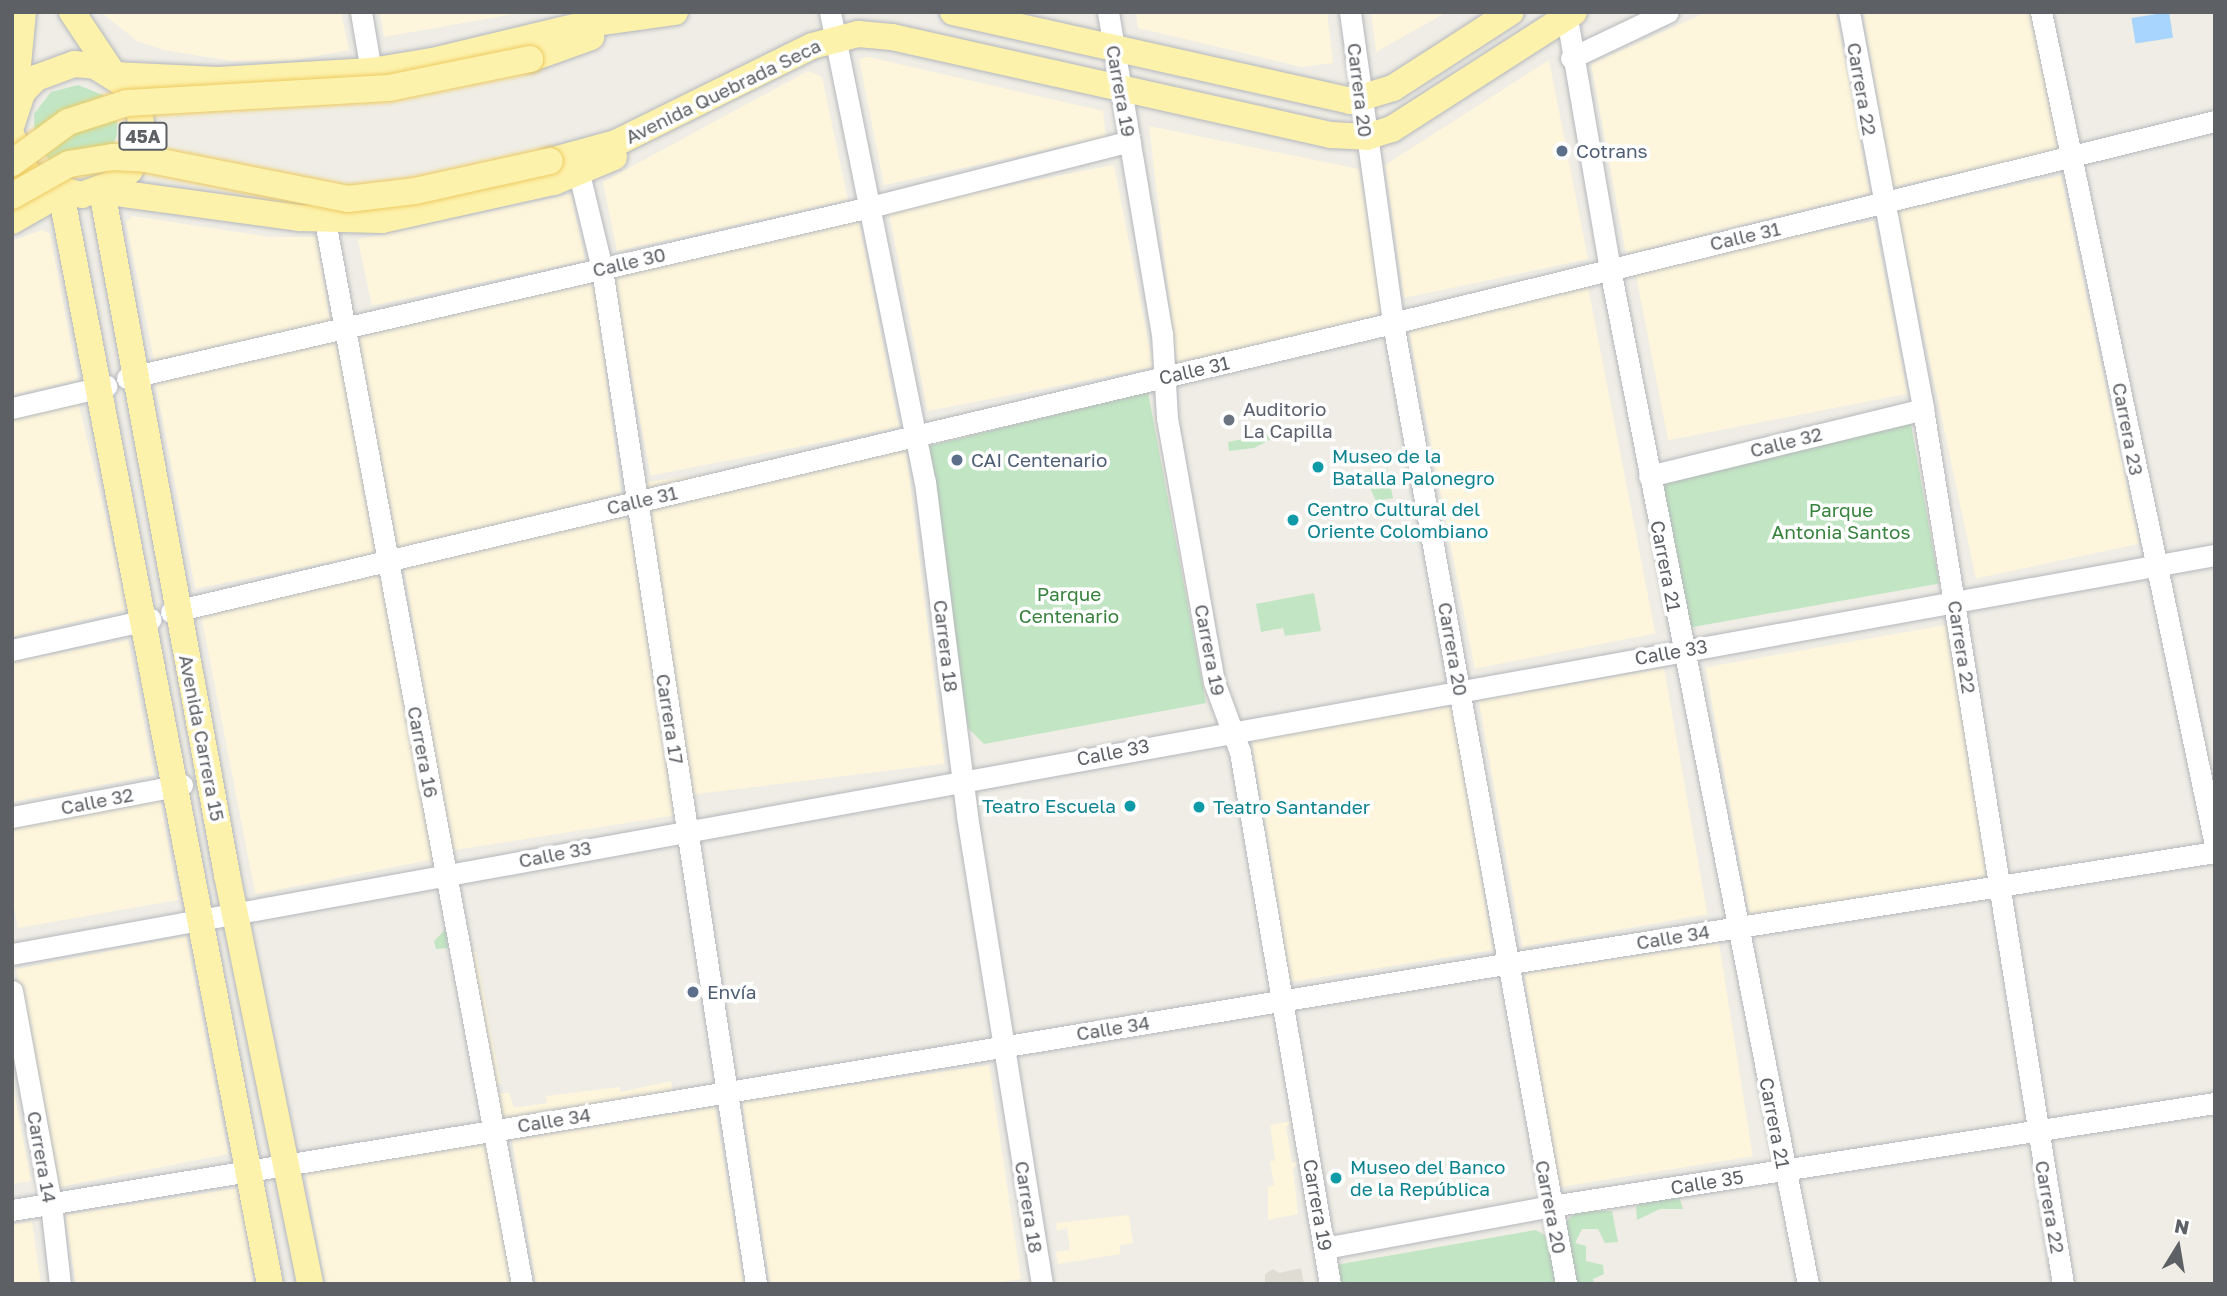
<!DOCTYPE html>
<meta charset="utf-8">
<style>
body{margin:0}
#map{position:relative;width:2227px;height:1296px;overflow:hidden;background:#efede5;font-family:"Golos Text",sans-serif}
div>[style]{position:absolute}
[style*='--x']{left:calc(var(--x)*1px);top:calc(var(--y)*1px);width:calc(var(--w)*1px);rotate:calc(var(--a)*1deg)}
.commercial>*{inset:0;background:#fdf6dc;transform-origin:0 0}
.education>*{inset:0;background:#dfdcd3}
.green>*{inset:0;background:#c2e6c3;transform-origin:0 0}
.water>*{inset:0;background:#a7d5fd;transform-origin:0 0}
.roads{filter:drop-shadow(0 0 2px #b5b7bc) drop-shadow(0 0 2px #b5b7bc)}
.minor>*{height:21px;margin:-10.5px;padding:0 10.5px;transform-origin:10.5px;border-radius:10.5px;background:#fff}
.major>*{height:26px;margin:-13px;padding:0 13px;transform-origin:13px;border-radius:13px;background:#fdf2ac}
.bridges{filter:drop-shadow(0 0 2px #edca60) drop-shadow(0 0 2px #edca60)}
.major-bridge>*{height:26px;margin:-13px;padding:0 13px;transform-origin:13px;border-radius:13px;background:#fdf2ac}
.dots>*{width:19px;height:19px;translate:-50% -50%;box-sizing:border-box;border:4px solid #fff;border-radius:50%}
span{translate:-50% -50%;white-space:nowrap;text-align:center;line-height:1.15;-webkit-text-stroke:7px #fff;paint-order:stroke}
.shield-label span{padding:2px 5px;background:#fff;border:2px solid;border-radius:5px;-webkit-text-stroke-width:0}
.shield-label{font-size:18px;color:#5d6065;font-weight:700}
.street-label{font-size:19px;color:#5d6065}
.service-label{font-size:19px;color:#4e5e75}
.left{translate:0 -50%;text-align:left}
.worship-label{font-size:19px;color:#5b616d}
.culture-label{font-size:19px;color:#0d838f}
.right{translate:-100% -50%;text-align:right}
.park-label{font-size:19px;color:#37823d}
.frame{position:absolute;inset:0;border:14px solid #5d6065;pointer-events:none}
.north{position:absolute;left:2143px;top:1212px;width:70px;height:70px;-webkit-text-stroke:5px #fff;paint-order:stroke;rotate:11deg;font-size:19px;font-weight:700;line-height:28px;text-align:center;color:#5d6065}
.north::after{content:'';display:block;margin:auto;width:24px;height:32px;background:#5d6065;clip-path:polygon(50% 0,100% 100%,50% 72%,0 100%)}
</style>
<div id="map">
<div class="commercial">
<i style="clip-path:polygon(101px 12px,341px 12px,349px 50px,290px 61px,231px 61px,164px 50px,137px 41px)"></i>
<i style="clip-path:polygon(380px 12px,526px 12px,384px 37px)"></i>
<i style="clip-path:polygon(1136px 12px,1327px 12px,1333px 63px,1302px 67px,1138px 28px)"></i>
<i style="clip-path:polygon(1371px 12px,1447px 12px,1376px 52px)"></i>
<i style="clip-path:polygon(1707px 12px,1836px 12px,1870px 193px,1626px 254px,1591px 64px)"></i>
<i style="clip-path:polygon(1863px 12px,2033px 12px,2064px 150px,1892px 187px)"></i>
<i style="clip-path:polygon(869px 57px,1103px 111px,1106px 137px,884px 185px,859px 59px)"></i>
<i style="clip-path:polygon(1549px 60px,1588px 259px,1404px 298px,1385px 165px)"></i>
<i style="clip-path:polygon(808px 71px,822px 77px,848px 200px,617px 251px,603px 182px)"></i>
<i style="clip-path:polygon(1149px 126px,1359px 169px,1383px 314px,1177px 364px)"></i>
<i style="left:1114px;top:165px;width:206px;height:230px;rotate:79deg"></i>
<i style="left:2061px;top:176px;width:376px;height:167px;rotate:78deg"></i>
<i style="left:571px;top:194px;width:68px;height:218px;rotate:78deg"></i>
<i style="clip-path:polygon(132px 216px,270px 237px,317px 237px,330px 321px,154px 360px,126px 222px)"></i>
<i style="left:859px;top:221px;width:210px;height:253px;rotate:79deg"></i>
<i style="left:1874px;top:221px;width:176px;height:244px;rotate:79deg"></i>
<i style="clip-path:polygon(42px 230px,50px 234px,78px 380px,12px 395px,12px 241px)"></i>
<i style="clip-path:polygon(594px 282px,621px 493px,398px 550px,358px 337px)"></i>
<i style="left:1588px;top:287px;width:353px;height:184px;rotate:79deg"></i>
<i style="left:336px;top:338px;width:219px;height:186px;rotate:79deg"></i>
<i style="clip-path:polygon(78px 402px,128px 609px,12px 637px,12px 418px)"></i>
<i style="left:906px;top:450px;width:316px;height:262px;rotate:83deg"></i>
<i style="left:628px;top:517px;width:302px;height:229px;rotate:81deg"></i>
<i style="left:381px;top:571px;width:293px;height:185px;rotate:79deg"></i>
<i style="left:1946px;top:625px;width:254px;height:244px;rotate:80deg"></i>
<i style="clip-path:polygon(128px 640px,154px 775px,12px 802px,12px 662px)"></i>
<i style="left:1664px;top:668px;width:250px;height:188px;rotate:80deg"></i>
<i style="left:1454px;top:706px;width:247px;height:205px;rotate:81deg"></i>
<i style="clip-path:polygon(160px 799px,178px 900px,18px 928px,12px 896px,12px 825px)"></i>
<i style="left:186px;top:936px;width:222px;height:173px;rotate:79deg"></i>
<i style="left:1719px;top:943px;width:216px;height:197px;rotate:81deg"></i>
<i style="clip-path:polygon(476px 952px,501px 1083px,497px 1084px,499px 1093px,509px 1093px,514px 1108px,547px 1103px,546px 1096px,619px 1087px,621px 1092px,671px 1081px,673px 1094px,505px 1119px,497px 1106px,465px 953px)"></i>
<i style="clip-path:polygon(989px 1065px,1021px 1279px,987px 1284px,770px 1284px,742px 1101px)"></i>
<i style="clip-path:polygon(12px 1081px,31px 1181px,12px 1184px)"></i>
<i style="clip-path:polygon(715px 1107px,744px 1284px,536px 1284px,512px 1140px)"></i>
<i style="clip-path:polygon(1293px 1121px,1286px 1127px,1292px 1163px,1301px 1161px,1293px 1168px,1298px 1214px,1268px 1220px,1268px 1187px,1274px 1185px,1270px 1162px,1275px 1160px,1270px 1125px)"></i>
<i style="clip-path:polygon(489px 1140px,513px 1284px,325px 1284px,305px 1169px)"></i>
<i style="clip-path:polygon(239px 1188px,254px 1284px,76px 1284px,65px 1215px)"></i>
<i style="clip-path:polygon(1129px 1215px,1133px 1243px,1120px 1245px,1120px 1254px,1058px 1264px,1056px 1252px,1070px 1250px,1067px 1228px,1057px 1231px,1056px 1223px)"></i>
<i style="clip-path:polygon(32px 1222px,41px 1284px,12px 1284px,12px 1224px)"></i>
</div>
<div class="education">
<i style="clip-path:polygon(1301px 1268px,1304px 1284px,1248px 1284px,1265px 1282px,1265px 1274px,1273px 1269px,1279px 1273px)"></i>
</div>
<div class="green">
<i style="clip-path:polygon(78px 85px,103px 95px,117px 120px,117px 134px,113px 147px,52px 163px,35px 142px,34px 114px,51px 92px)"></i>
<i style="clip-path:polygon(1148px 392px,1206px 703px,984px 744px,968px 728px,929px 446px)"></i>
<i style="left:1911px;top:424px;width:162px;height:259px;rotate:80deg"></i>
<i style="clip-path:polygon(1273px 433px,1274px 438px,1254px 448px,1229px 451px,1228px 442px)"></i>
<i style="clip-path:polygon(1387px 468px,1393px 498px,1376px 501px,1363px 472px)"></i>
<i style="clip-path:polygon(1314px 593px,1321px 631px,1285px 636px,1283px 628px,1261px 632px,1256px 604px)"></i>
<i style="clip-path:polygon(446px 929px,448px 948px,436px 949px,434px 941px)"></i>
<i style="clip-path:polygon(1679px 1196px,1683px 1209px,1660px 1209px,1637px 1220px,1636px 1207px,1644px 1201px)"></i>
<i style="clip-path:polygon(1578px 1211px,1612px 1211px,1618px 1242px,1605px 1243px,1598px 1229px,1582px 1229px,1575px 1243px,1586px 1246px,1586px 1261px,1603px 1265px,1604px 1274px,1593px 1279px,1594px 1284px,1574px 1284px,1559px 1227px)"></i>
<i style="clip-path:polygon(1536px 1230px,1548px 1237px,1556px 1284px,1339px 1284px,1335px 1265px)"></i>
</div>
<div class="water">
<i style="left:2169px;top:12px;width:26px;height:38px;rotate:81deg"></i>
</div>
<div class="roads">
<div class="minor">
<i style="--x:361;--y:12;--w:60;--a:80.4"></i>
<i style="--x:830;--y:12;--w:480;--a:78.6"></i>
<i style="--x:925;--y:482;--w:337;--a:82.8"></i>
<i style="--x:967;--y:816;--w:474;--a:80.9"></i>
<i style="--x:1108;--y:12;--w:326;--a:80.5"></i>
<i style="--x:1162;--y:333;--w:85;--a:86.6"></i>
<i style="--x:1167;--y:418;--w:268;--a:79.9"></i>
<i style="--x:1214;--y:682;--w:75;--a:69.6"></i>
<i style="--x:1240;--y:752;--w:540;--a:80.4"></i>
<i style="--x:1350;--y:12;--w:314;--a:82.1"></i>
<i style="--x:1393;--y:323;--w:976;--a:79.79"></i>
<i style="--x:1566;--y:12;--w:261;--a:80.3"></i>
<i style="--x:1610;--y:269;--w:1034;--a:78.96"></i>
<i style="--x:1849;--y:12;--w:404;--a:79.4"></i>
<i style="--x:1923;--y:409;--w:886;--a:80.91"></i>
<i style="--x:2041;--y:12;--w:851;--a:78.2"></i>
<i style="--x:1571;--y:58;--w:107;--a:-25.4"></i>
<i style="--x:575;--y:157;--w:115;--a:76.4"></i>
<i style="--x:602;--y:269;--w:1027;--a:81.37"></i>
<i style="--x:325;--y:221;--w:1081;--a:79.5"></i>
<i style="--x:127;--y:378;--w:762;--a:-12.96"></i>
<i style="--x:870;--y:207;--w:268;--a:-14.2"></i>
<i style="--x:12;--y:408;--w:97;--a:-13.2"></i>
<i style="--x:1649;--y:476;--w:282;--a:-13.7"></i>
<i style="--x:171;--y:612;--w:1256;--a:-13.31"></i>
<i style="--x:1393;--y:323;--w:846;--a:-13.81"></i>
<i style="--x:12;--y:650;--w:142;--a:-12.6"></i>
<i style="--x:12;--y:817;--w:173;--a:-10.7"></i>
<i style="--x:12;--y:954;--w:2239;--a:-10.27"></i>
<i style="--x:12;--y:991;--w:217;--a:79.6"></i>
<i style="--x:51;--y:1204;--w:81;--a:83.6"></i>
<i style="--x:12;--y:1210;--w:1519;--a:-9.36"></i>
<i style="--x:1511;--y:963;--w:713;--a:-8.96"></i>
<i style="--x:1325;--y:1248;--w:230;--a:-10.5"></i>
<i style="--x:1551;--y:1206;--w:672;--a:-8.82"></i>
</div>
<div class="major">
<i style="--x:72;--y:12;--w:76;--a:56.3"></i>
<i style="--x:953;--y:12;--w:407;--a:12.6"></i>
<i style="--x:1350;--y:101;--w:45;--a:-16.8"></i>
<i style="--x:1393;--y:88;--w:140;--a:-32.8"></i>
<i style="--x:530;--y:59;--w:65;--a:-19.8"></i>
<i style="--x:114;--y:75;--w:104;--a:2.8"></i>
<i style="--x:218;--y:80;--w:153;--a:-3.4"></i>
<i style="--x:371;--y:71;--w:63;--a:-9.2"></i>
<i style="--x:433;--y:61;--w:153;--a:-13.6"></i>
<i style="--x:582;--y:25;--w:94;--a:-8"></i>
<i style="--x:14;--y:107;--w:95;--a:-84.6"></i>
<i style="--x:12;--y:124;--w:33;--a:-72"></i>
<i style="--x:22;--y:93;--w:21;--a:-47"></i>
<i style="--x:36;--y:78;--w:40;--a:-20.2"></i>
<i style="--x:74;--y:64;--w:21;--a:5"></i>
<i style="--x:95;--y:66;--w:39;--a:32"></i>
<i style="--x:128;--y:87;--w:18;--a:56"></i>
<i style="--x:138;--y:102;--w:36;--a:82"></i>
<i style="--x:143;--y:138;--w:35;--a:112"></i>
<i style="--x:130;--y:170;--w:18;--a:137"></i>
<i style="--x:117;--y:182;--w:37;--a:160"></i>
<i style="--x:82;--y:195;--w:41;--a:-166"></i>
<i style="--x:42;--y:185;--w:21;--a:-139"></i>
<i style="--x:26;--y:171;--w:37;--a:-112"></i>
<i style="--x:550;--y:161;--w:68;--a:-15.3"></i>
<i style="--x:616;--y:143;--w:219;--a:-26.3"></i>
<i style="--x:812;--y:46;--w:48;--a:-14.6"></i>
<i style="--x:858;--y:34;--w:34;--a:5"></i>
<i style="--x:892;--y:37;--w:450;--a:12.6"></i>
<i style="--x:1331;--y:135;--w:36;--a:3"></i>
<i style="--x:1367;--y:137;--w:26;--a:-18"></i>
<i style="--x:1392;--y:129;--w:216;--a:-32.7"></i>
<i style="--x:102;--y:191;--w:695;--a:79.64"></i>
<i style="--x:227;--y:875;--w:417;--a:78.5"></i>
<i style="--x:102;--y:191;--w:200;--a:7.8"></i>
<i style="--x:300;--y:218;--w:82;--a:1.4"></i>
<i style="--x:382;--y:220;--w:176;--a:-12.5"></i>
<i style="--x:554;--y:182;--w:65;--a:-22.6"></i>
<i style="--x:61;--y:193;--w:1111;--a:79.16"></i>
<i style="--x:12;--y:221;--w:56;--a:-29.7"></i>
</div>
</div>
<div class="bridges">
<div class="major-bridge">
<i style="--x:12;--y:163;--w:69;--a:-36.2"></i>
<i style="--x:68;--y:122;--w:62;--a:-17.9"></i>
<i style="--x:127;--y:103;--w:262;--a:-3.3"></i>
<i style="--x:389;--y:88;--w:144;--a:-11.6"></i>
<i style="--x:12;--y:196;--w:65;--a:-29.3"></i>
<i style="--x:69;--y:164;--w:45;--a:-9"></i>
<i style="--x:113;--y:157;--w:33;--a:3"></i>
<i style="--x:146;--y:159;--w:206;--a:11.2"></i>
<i style="--x:348;--y:199;--w:67;--a:-6.8"></i>
<i style="--x:415;--y:191;--w:138;--a:-12.5"></i>
</div>
</div>
<div class="dots">
<i style="left:1562px;top:151px;background:#5c6f8a"></i>
<i style="left:1229px;top:420px;background:#6b7280"></i>
<i style="left:957px;top:460px;background:#5c6f8a"></i>
<i style="left:1318px;top:467px;background:#0f9aa8"></i>
<i style="left:1293px;top:520px;background:#0f9aa8"></i>
<i style="left:1130px;top:806px;background:#0f9aa8"></i>
<i style="left:1199px;top:807px;background:#0f9aa8"></i>
<i style="left:693px;top:992px;background:#5c6f8a"></i>
<i style="left:1336px;top:1178px;background:#0f9aa8"></i>
</div>
<div class="shield-label">
<span style="left:143px;top:136px">45A</span>
</div>
<div class="street-label">
<span style="left:1862px;top:89px;rotate:80deg">Carrera 22</span>
<span style="left:1360px;top:90px;rotate:83deg">Carrera 20</span>
<span style="left:723px;top:91px;rotate:-26deg">Avenida Quebrada Seca</span>
<span style="left:1121px;top:91px;rotate:80deg">Carrera 19</span>
<span style="left:1745px;top:236px;rotate:-13deg">Calle 31</span>
<span style="left:629px;top:262px;rotate:-13deg">Calle 30</span>
<span style="left:1194px;top:370px;rotate:-13deg">Calle 31</span>
<span style="left:2128px;top:429px;rotate:79deg">Carrera 23</span>
<span style="left:1786px;top:442px;rotate:-14deg">Calle 32</span>
<span style="left:642px;top:500px;rotate:-13deg">Calle 31</span>
<span style="left:1666px;top:566px;rotate:79deg">Carrera 21</span>
<span style="left:946px;top:646px;rotate:83deg">Carrera 18</span>
<span style="left:1962px;top:647px;rotate:81deg">Carrera 22</span>
<span style="left:1453px;top:649px;rotate:80deg">Carrera 20</span>
<span style="left:1210px;top:650px;rotate:79deg">Carrera 19</span>
<span style="left:1671px;top:652px;rotate:-10deg">Calle 33</span>
<span style="left:670px;top:719px;rotate:81deg">Carrera 17</span>
<span style="left:202px;top:738px;rotate:79deg">Avenida Carrera 15</span>
<span style="left:423px;top:752px;rotate:79deg">Carrera 16</span>
<span style="left:1113px;top:752px;rotate:-11deg">Calle 33</span>
<span style="left:97px;top:801px;rotate:-11deg">Calle 32</span>
<span style="left:555px;top:854px;rotate:-11deg">Calle 33</span>
<span style="left:1673px;top:937px;rotate:-9deg">Calle 34</span>
<span style="left:1113px;top:1028px;rotate:-9deg">Calle 34</span>
<span style="left:554px;top:1120px;rotate:-9deg">Calle 34</span>
<span style="left:1775px;top:1123px;rotate:79deg">Carrera 21</span>
<span style="left:42px;top:1157px;rotate:80deg">Carrera 14</span>
<span style="left:1707px;top:1182px;rotate:-9deg">Calle 35</span>
<span style="left:1318px;top:1205px;rotate:80deg">Carrera 19</span>
<span style="left:1029px;top:1207px;rotate:81deg">Carrera 18</span>
<span style="left:1551px;top:1207px;rotate:79deg">Carrera 20</span>
<span style="left:2050px;top:1207px;rotate:80deg">Carrera 22</span>
</div>
<div class="service-label">
<span class="left" style="left:1576px;top:151px">Cotrans</span>
<span class="left" style="left:971px;top:460px">CAI Centenario</span>
<span class="left" style="left:707px;top:992px">Envía</span>
</div>
<div class="worship-label">
<span class="left" style="left:1243px;top:420px">Auditorio<br>La Capilla</span>
</div>
<div class="culture-label">
<span class="left" style="left:1332px;top:467px">Museo de la<br>Batalla Palonegro</span>
<span class="left" style="left:1307px;top:520px">Centro Cultural del<br>Oriente Colombiano</span>
<span class="right" style="left:1116px;top:806px">Teatro Escuela</span>
<span class="left" style="left:1213px;top:807px">Teatro Santander</span>
<span class="left" style="left:1350px;top:1178px">Museo del Banco<br>de la República</span>
</div>
<div class="park-label">
<span style="left:1841px;top:521px">Parque<br>Antonia Santos</span>
<span style="left:1069px;top:605px">Parque<br>Centenario</span>
</div>
<div class="frame"></div>
<div class="north">N</div>
</div>
